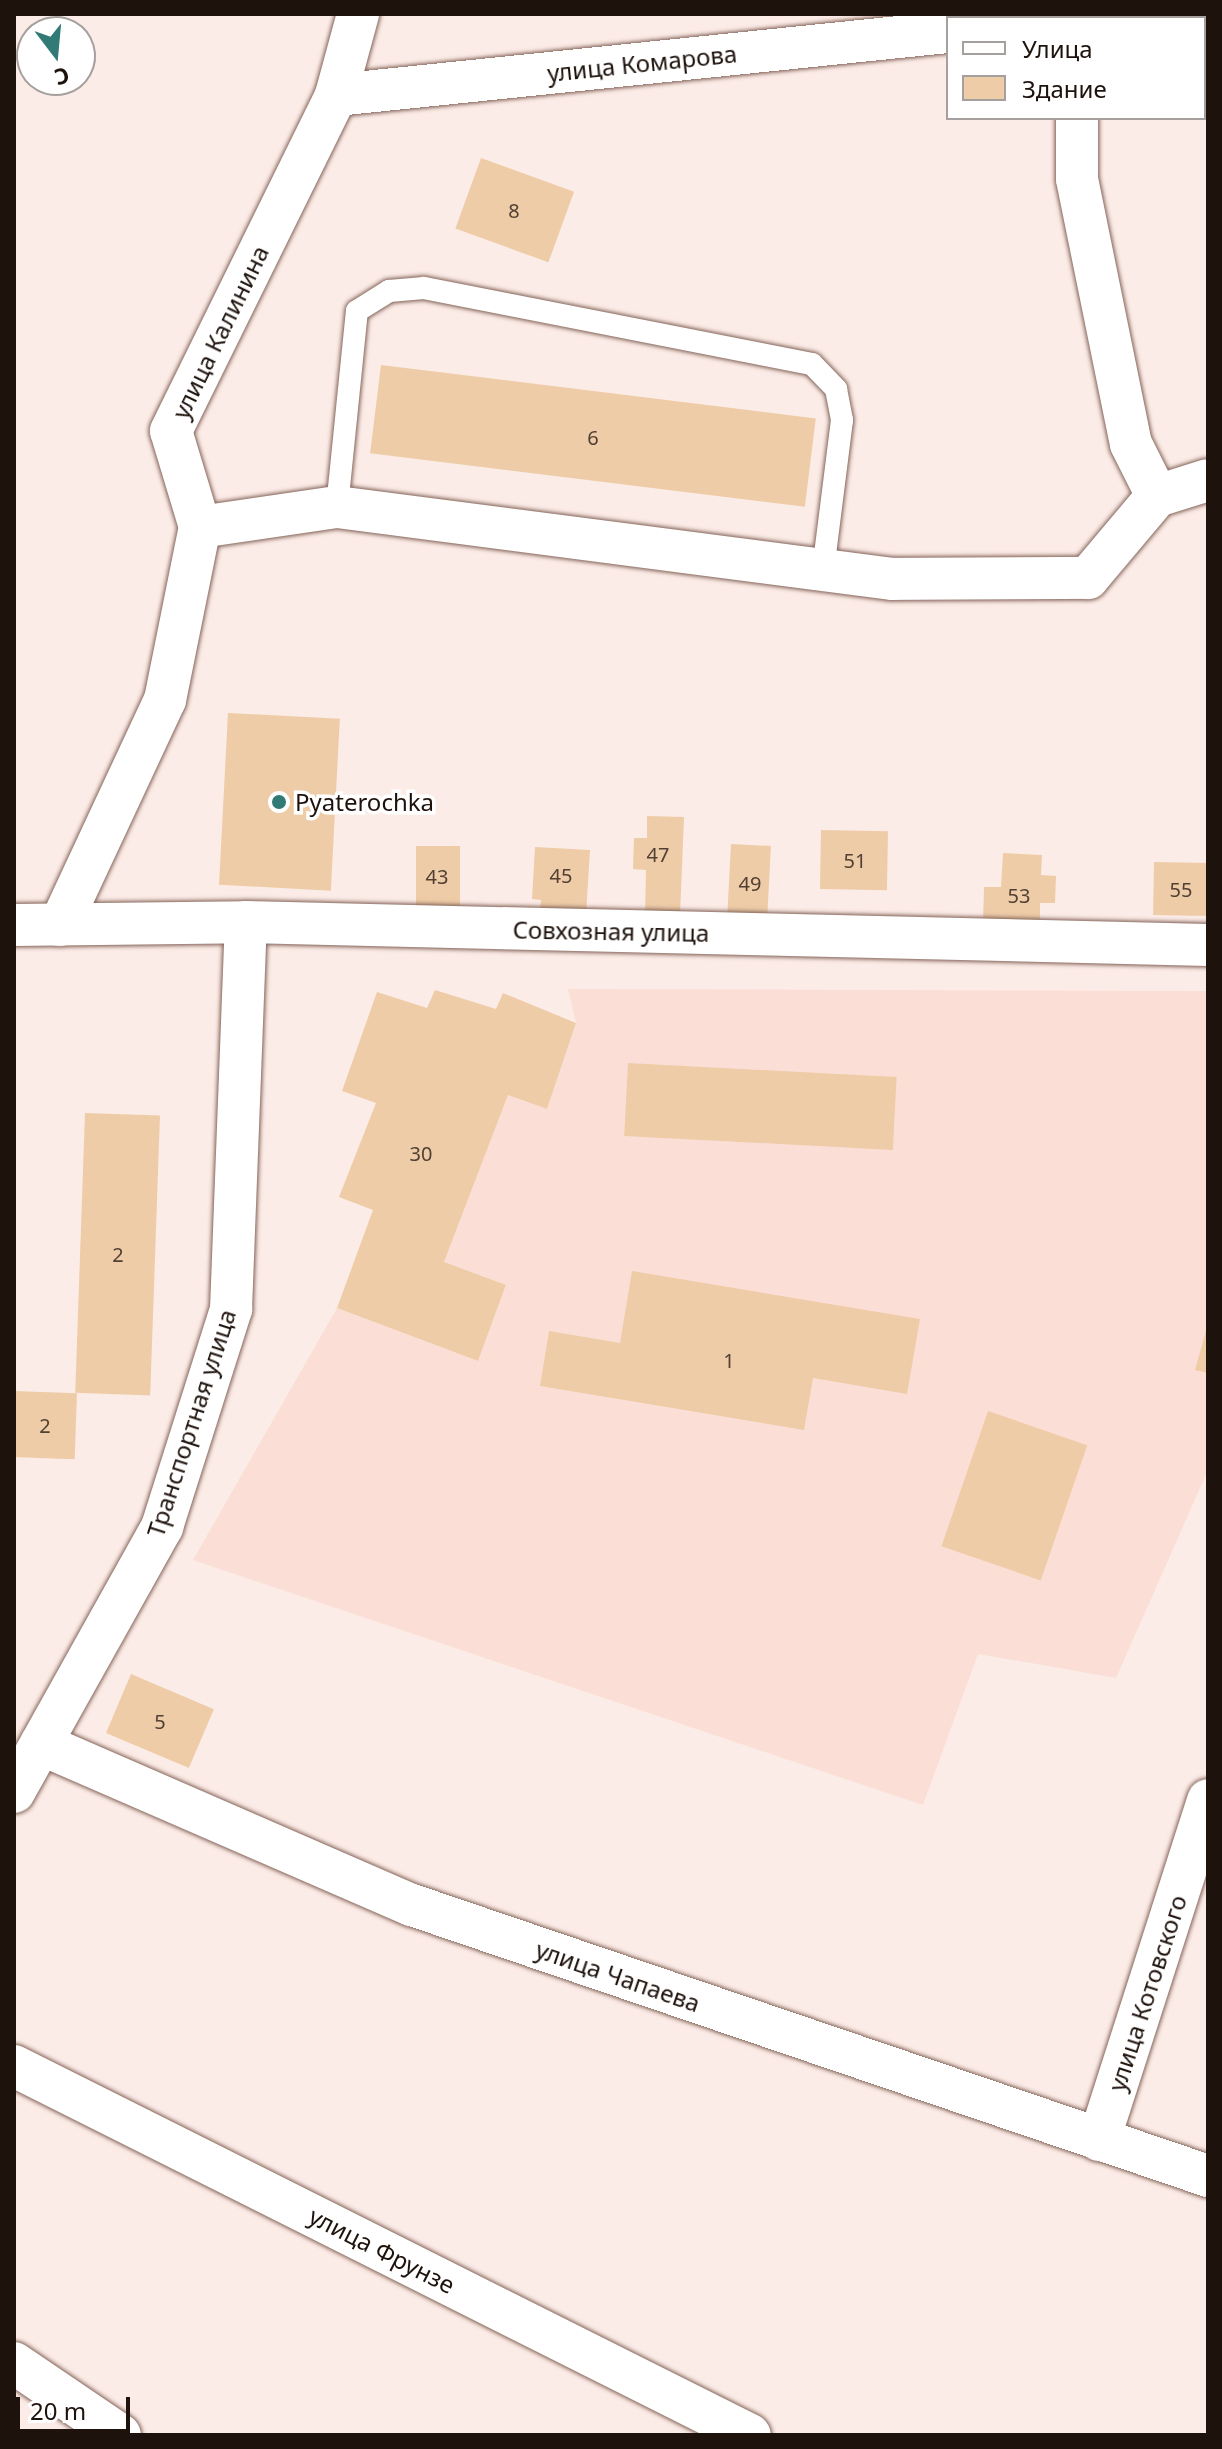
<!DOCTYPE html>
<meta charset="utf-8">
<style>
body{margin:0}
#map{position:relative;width:1222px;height:2449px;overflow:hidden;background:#fcece7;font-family:"Noto Sans",sans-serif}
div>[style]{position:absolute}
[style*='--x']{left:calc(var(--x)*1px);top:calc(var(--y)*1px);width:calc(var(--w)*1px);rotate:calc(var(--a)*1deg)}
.built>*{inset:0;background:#fbdfd6}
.building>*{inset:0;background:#eecca7;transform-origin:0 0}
.roads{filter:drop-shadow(0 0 2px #846459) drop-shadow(0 0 2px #846459)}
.lane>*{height:22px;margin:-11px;padding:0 11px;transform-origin:11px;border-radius:11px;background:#fff}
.street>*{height:42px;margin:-21px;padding:0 21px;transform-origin:21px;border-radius:21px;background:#fff}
.dots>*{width:22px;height:22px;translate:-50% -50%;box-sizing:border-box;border:4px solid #fff;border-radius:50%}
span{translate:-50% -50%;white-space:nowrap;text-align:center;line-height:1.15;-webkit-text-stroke:7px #fff;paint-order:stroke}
.number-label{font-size:20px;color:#524034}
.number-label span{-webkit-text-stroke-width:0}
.street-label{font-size:24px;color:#1e120d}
.poi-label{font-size:24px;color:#1e120d}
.left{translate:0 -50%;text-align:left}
.frame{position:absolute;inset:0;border:16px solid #1e120d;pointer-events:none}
.legend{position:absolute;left:946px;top:16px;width:260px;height:104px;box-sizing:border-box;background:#fff;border:2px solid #a5a09e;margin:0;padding:10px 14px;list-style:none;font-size:24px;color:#1e120d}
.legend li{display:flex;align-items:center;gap:16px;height:40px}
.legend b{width:40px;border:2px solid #a5a09e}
.north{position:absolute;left:16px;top:16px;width:80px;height:80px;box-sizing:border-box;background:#fff;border:2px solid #a5a09e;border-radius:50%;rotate:164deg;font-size:22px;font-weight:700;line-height:32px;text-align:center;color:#1e120d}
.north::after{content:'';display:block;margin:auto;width:28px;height:36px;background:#317a76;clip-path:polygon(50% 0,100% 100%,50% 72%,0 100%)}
.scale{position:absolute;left:16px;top:2397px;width:114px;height:36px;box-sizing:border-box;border:4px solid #1e120d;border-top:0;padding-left:10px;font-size:24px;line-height:28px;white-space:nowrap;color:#1e120d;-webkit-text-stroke:6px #fff;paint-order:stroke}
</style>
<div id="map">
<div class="built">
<i style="clip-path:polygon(568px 989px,1208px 991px,1208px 1470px,1116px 1678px,978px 1654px,923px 1805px,193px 1560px,337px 1308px,478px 1361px,506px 1286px,444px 1262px,508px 1095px,547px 1109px,576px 1023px)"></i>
</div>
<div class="building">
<i style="left:481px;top:158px;width:99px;height:75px;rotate:20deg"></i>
<i style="left:381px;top:365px;width:438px;height:89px;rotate:7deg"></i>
<i style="left:228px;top:713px;width:112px;height:172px;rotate:3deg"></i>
<i style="clip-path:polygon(647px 816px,684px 817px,680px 915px,645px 914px,646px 870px,633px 869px,634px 838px,647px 838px)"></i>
<i style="left:821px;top:830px;width:67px;height:59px;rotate:1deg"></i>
<i style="left:731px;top:844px;width:40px;height:76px;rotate:3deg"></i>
<i style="left:416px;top:846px;width:44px;height:60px"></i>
<i style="clip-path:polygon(535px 847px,590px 850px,586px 914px,540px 911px,541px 900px,532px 899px)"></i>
<i style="clip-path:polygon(1003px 853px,1042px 855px,1041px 875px,1056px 876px,1055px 903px,1040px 903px,1040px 927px,983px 924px,984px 887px,1001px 887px)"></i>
<i style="left:1154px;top:862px;width:54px;height:53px;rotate:1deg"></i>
<i style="clip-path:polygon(435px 990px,496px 1009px,503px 993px,576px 1023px,547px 1109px,508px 1095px,444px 1262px,506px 1285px,478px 1361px,337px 1308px,373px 1210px,339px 1197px,376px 1103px,342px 1091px,377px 992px,427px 1008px)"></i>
<i style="left:628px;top:1063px;width:269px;height:73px;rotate:3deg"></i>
<i style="left:85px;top:1113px;width:75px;height:280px;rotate:2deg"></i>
<i style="clip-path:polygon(632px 1271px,920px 1319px,907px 1394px,813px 1378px,804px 1430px,540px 1386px,549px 1331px,620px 1343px)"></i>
<i style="clip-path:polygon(1207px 1327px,1208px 1327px,1208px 1373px,1195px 1370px)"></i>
<i style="left:14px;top:1391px;width:63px;height:66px;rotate:2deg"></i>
<i style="left:988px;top:1411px;width:105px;height:143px;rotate:19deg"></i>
<i style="left:131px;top:1674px;width:90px;height:64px;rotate:23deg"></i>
</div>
<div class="roads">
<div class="lane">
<i style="--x:337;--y:507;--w:197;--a:-84.2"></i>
<i style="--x:357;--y:311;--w:38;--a:-32"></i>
<i style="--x:389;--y:291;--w:35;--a:-5"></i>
<i style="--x:424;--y:288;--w:395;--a:11.1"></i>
<i style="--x:812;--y:364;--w:35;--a:46"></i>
<i style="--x:836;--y:389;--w:32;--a:79"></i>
<i style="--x:842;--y:420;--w:151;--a:97.2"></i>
</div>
<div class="street">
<i style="--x:1079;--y:18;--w:39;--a:-6"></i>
<i style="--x:336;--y:95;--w:615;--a:-5.88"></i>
<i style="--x:1077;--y:118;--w:61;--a:90"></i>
<i style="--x:1077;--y:179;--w:270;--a:78.5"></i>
<i style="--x:1131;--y:444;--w:58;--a:63.4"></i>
<i style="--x:1157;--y:496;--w:53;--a:-17.4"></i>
<i style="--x:200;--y:527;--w:138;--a:-8.3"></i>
<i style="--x:337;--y:507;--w:561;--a:7.38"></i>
<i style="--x:893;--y:579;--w:195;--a:-0.3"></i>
<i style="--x:1088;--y:578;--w:107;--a:-49.9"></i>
<i style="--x:14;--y:925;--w:232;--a:-0.7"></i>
<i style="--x:246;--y:922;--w:962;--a:1.37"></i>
<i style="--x:60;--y:925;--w:248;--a:-65"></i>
<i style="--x:165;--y:700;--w:177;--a:-78.6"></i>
<i style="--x:200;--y:527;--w:100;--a:-106.8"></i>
<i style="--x:171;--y:431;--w:374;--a:-63.8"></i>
<i style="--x:336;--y:95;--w:84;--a:-74.8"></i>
<i style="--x:41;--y:1744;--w:404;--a:23.5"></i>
<i style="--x:412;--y:1905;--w:841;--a:18.8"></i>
<i style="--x:14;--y:1792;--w:304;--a:-60.8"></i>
<i style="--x:162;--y:1527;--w:229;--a:-72.4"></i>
<i style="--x:231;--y:1309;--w:387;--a:-87.8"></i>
<i style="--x:14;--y:2066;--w:823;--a:26.63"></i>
<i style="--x:1099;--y:2140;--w:357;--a:-72.2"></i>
<i style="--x:14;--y:2363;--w:128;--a:34.2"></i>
</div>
</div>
<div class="dots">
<i style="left:279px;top:802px;background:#317a76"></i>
</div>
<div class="number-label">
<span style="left:514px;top:210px">8</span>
<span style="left:593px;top:437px">6</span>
<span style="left:658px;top:854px">47</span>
<span style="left:855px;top:860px">51</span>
<span style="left:561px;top:875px">45</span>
<span style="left:437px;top:876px">43</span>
<span style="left:750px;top:883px">49</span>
<span style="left:1181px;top:889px">55</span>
<span style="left:1019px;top:895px">53</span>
<span style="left:421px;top:1153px">30</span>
<span style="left:118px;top:1254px">2</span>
<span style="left:729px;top:1360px">1</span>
<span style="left:45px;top:1425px">2</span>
<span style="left:160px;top:1721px">5</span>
</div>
<div class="street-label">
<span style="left:642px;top:63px;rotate:-6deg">улица Комарова</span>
<span style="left:220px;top:332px;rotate:-64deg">улица Калинина</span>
<span style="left:611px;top:931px;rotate:1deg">Совхозная улица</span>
<span style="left:191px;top:1423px;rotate:-72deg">Транспортная улица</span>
<span style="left:618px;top:1976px;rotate:19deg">улица Чапаева</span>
<span style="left:1147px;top:1993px;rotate:-72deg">улица Котовского</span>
<span style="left:382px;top:2250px;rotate:27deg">улица Фрунзе</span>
</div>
<div class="poi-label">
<span class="left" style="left:295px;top:802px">Pyaterochka</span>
</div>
<div class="frame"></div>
<ul class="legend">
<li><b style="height:10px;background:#fff"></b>Улица</li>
<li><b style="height:22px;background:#eecca7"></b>Здание</li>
</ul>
<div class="north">С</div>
<div class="scale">20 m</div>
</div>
